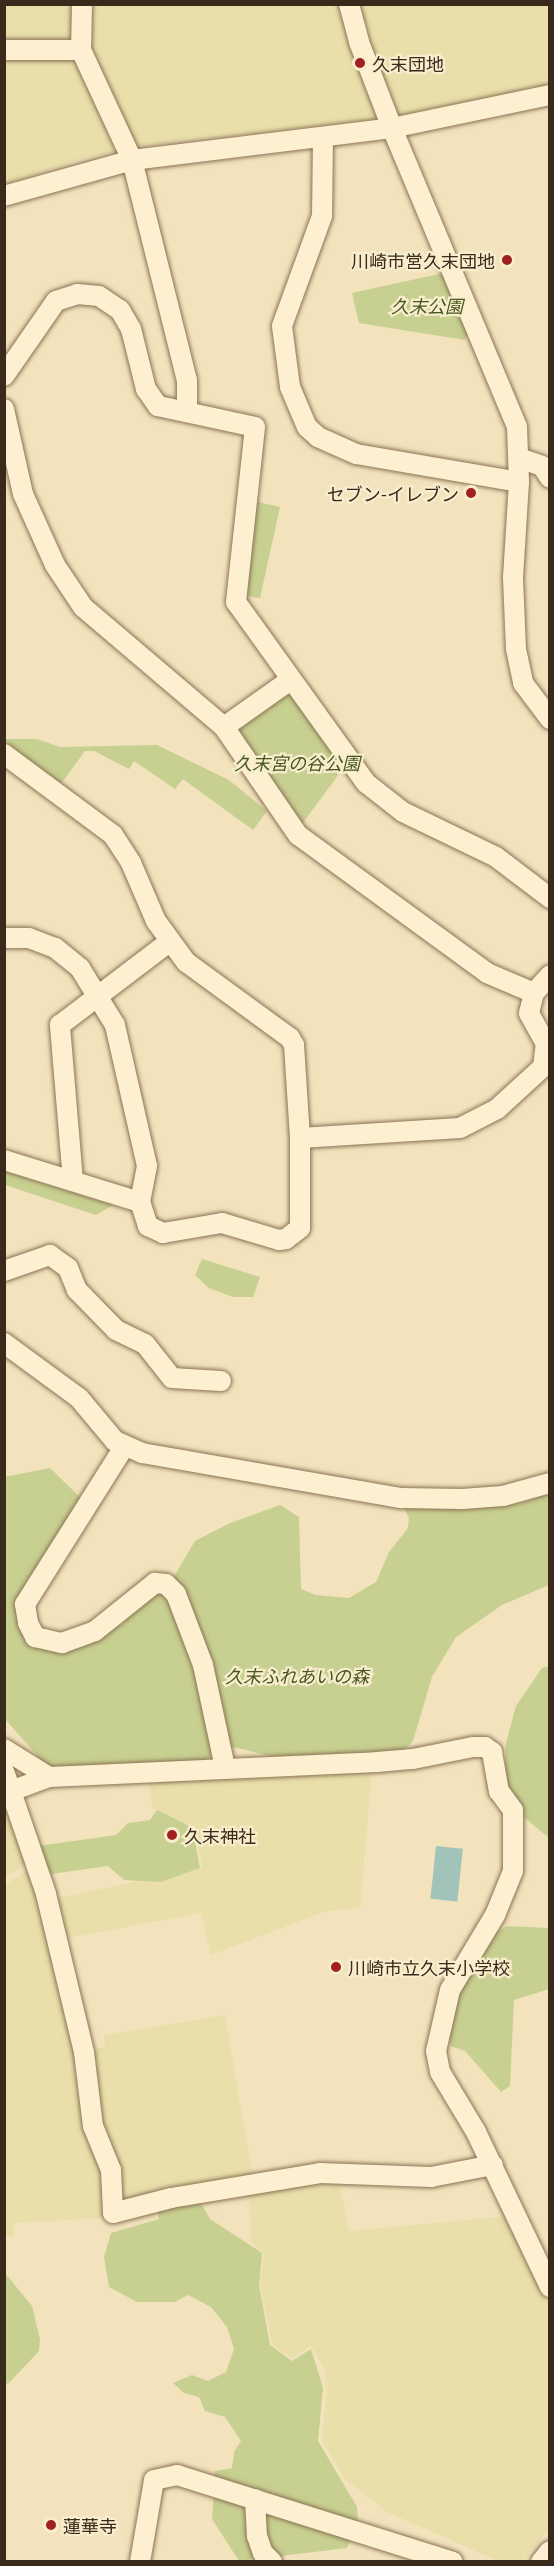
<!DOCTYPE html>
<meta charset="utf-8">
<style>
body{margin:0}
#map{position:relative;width:554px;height:2566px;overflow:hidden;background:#f2e3bd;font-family:Georgia,"Noto Sans JP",serif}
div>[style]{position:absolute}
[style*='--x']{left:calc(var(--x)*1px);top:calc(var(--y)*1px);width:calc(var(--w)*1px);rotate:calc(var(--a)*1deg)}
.farmland>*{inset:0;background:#e8dfaa}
.green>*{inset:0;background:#c7d090}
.water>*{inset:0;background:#a1c3ba;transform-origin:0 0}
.roads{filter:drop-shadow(0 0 2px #8b7355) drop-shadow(0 0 2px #8b7355)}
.minor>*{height:20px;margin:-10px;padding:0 10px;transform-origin:10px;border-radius:10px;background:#fcf0d1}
.dots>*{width:16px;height:16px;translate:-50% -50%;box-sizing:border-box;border:3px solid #f8edcd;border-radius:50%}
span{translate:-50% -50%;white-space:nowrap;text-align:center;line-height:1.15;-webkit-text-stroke:4.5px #f8edcd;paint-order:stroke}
.poi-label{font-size:18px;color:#392a1b}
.left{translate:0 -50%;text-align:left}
.right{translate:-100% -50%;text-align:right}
.park-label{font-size:18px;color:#48571f;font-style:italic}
.frame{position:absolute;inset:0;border:6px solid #392a1b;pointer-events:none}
</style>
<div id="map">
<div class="farmland">
<i style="clip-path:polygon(4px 5px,549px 5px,549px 87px,405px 116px,139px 146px,85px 158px,5px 184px)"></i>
<i style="clip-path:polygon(372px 1770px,360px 1908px,326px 1911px,211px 1955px,201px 1913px,62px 1939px,52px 1899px,202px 1868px,195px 1827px,152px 1808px,149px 1777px)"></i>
<i style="clip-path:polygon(4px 1782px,28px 1863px,5px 1877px,4px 1877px)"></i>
<i style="clip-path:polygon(32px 1868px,107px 2171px,107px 2212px,104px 2218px,14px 2223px,14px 2236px,5px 2236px,5px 1885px)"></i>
<i style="clip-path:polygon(225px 2015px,253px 2180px,119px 2205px,96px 2121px,90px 2051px,105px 2046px,104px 2035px)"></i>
<i style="clip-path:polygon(320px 2178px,339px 2182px,349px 2231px,511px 2216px,550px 2306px,549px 2529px,522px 2561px,498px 2561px,387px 2512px,345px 2479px,322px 2441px,327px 2389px,325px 2370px,311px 2346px,292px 2358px,272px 2344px,260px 2285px,264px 2254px,251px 2241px,249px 2194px)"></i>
</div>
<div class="green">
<i style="clip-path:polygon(439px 274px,445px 277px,468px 333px,465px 340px,359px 323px,352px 293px)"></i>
<i style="clip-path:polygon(253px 501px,280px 507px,260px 598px,237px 595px)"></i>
<i style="clip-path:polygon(293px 694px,345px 766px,299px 828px,236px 729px,279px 696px)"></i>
<i style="clip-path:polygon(4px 739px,37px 739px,60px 747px,157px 745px,229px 780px,267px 811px,253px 830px,183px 779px,175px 789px,134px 761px,129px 769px,94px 751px,85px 751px,61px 784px,32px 765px)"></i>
<i style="clip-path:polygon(5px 1171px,113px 1205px,96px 1215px,5px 1185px)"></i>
<i style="clip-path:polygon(202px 1259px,260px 1277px,253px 1297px,233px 1297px,209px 1288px,195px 1275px)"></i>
<i style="clip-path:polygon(50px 1468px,81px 1498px,27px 1581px,15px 1607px,31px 1642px,75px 1647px,121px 1625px,155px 1591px,163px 1592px,192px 1655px,212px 1749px,209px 1758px,200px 1762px,48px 1768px,5px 1719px,4px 1477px)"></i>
<i style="clip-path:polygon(549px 1492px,549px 1585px,502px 1605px,456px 1637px,432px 1677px,413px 1741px,403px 1751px,386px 1755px,274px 1757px,229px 1746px,207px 1648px,181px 1587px,173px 1578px,195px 1541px,228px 1524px,280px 1505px,299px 1517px,301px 1589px,316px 1595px,349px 1598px,376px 1582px,389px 1552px,408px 1528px,409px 1518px,403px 1506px,465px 1510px,522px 1503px)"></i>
<i style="clip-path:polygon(549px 1666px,549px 1838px,520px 1814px,505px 1785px,506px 1743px,516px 1706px,542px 1668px)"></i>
<i style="clip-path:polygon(157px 1810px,192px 1827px,200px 1868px,161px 1882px,124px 1880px,108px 1866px,44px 1875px,38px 1846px,116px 1835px,128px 1823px,150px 1820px)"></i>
<i style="clip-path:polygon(507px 1926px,549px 1928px,549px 1989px,514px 2000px,510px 2086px,501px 2092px,465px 2051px,451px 2046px,448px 2035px,458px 1992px,493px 1934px)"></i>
<i style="clip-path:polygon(187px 2202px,201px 2203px,210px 2219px,262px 2253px,259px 2285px,270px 2345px,292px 2361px,311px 2349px,323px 2388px,318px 2441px,357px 2507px,358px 2522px,347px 2548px,239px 2561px,212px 2519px,215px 2471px,232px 2468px,234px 2452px,241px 2441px,225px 2417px,205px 2411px,199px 2397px,184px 2393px,173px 2383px,192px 2375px,208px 2381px,226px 2372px,234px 2349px,227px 2327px,211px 2307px,188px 2295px,175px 2302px,137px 2302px,109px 2287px,104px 2257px,111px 2233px,159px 2219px,157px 2209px)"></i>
<i style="clip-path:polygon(5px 2273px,32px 2306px,40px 2339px,39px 2351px,8px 2384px,4px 2382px)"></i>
</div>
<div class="water">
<i style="left:436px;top:1846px;width:27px;height:53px;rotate:6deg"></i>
</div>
<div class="roads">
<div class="minor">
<i style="--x:82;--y:4;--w:46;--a:91.2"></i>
<i style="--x:81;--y:50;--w:121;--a:65.1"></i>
<i style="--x:132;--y:160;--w:227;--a:76"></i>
<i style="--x:187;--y:380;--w:32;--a:90"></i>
<i style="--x:349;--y:4;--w:39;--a:75"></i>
<i style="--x:359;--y:42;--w:92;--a:69"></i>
<i style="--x:392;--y:128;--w:324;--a:67.3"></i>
<i style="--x:517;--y:427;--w:55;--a:87.9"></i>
<i style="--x:519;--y:482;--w:96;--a:93.6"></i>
<i style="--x:513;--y:578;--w:71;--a:87.6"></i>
<i style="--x:516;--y:649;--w:35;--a:78"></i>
<i style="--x:523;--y:683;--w:45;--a:53.1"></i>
<i style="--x:4;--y:50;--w:77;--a:0"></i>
<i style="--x:323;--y:137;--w:79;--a:90.7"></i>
<i style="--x:322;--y:216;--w:117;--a:110"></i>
<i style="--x:282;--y:326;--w:62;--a:82.5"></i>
<i style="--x:290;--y:387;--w:43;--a:67"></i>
<i style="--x:307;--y:427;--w:15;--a:42"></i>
<i style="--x:318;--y:437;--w:42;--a:24.1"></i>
<i style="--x:356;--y:454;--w:165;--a:9.7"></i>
<i style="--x:4;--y:196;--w:133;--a:-15.7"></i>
<i style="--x:132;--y:160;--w:262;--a:-7"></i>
<i style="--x:392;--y:128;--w:161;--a:-11.8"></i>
<i style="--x:4;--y:376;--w:91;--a:-55.3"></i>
<i style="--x:56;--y:301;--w:22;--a:-18"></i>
<i style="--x:77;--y:294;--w:22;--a:5"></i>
<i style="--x:99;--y:296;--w:25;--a:34"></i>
<i style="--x:120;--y:310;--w:22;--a:60"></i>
<i style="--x:131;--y:329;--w:62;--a:76"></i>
<i style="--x:146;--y:389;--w:21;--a:55"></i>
<i style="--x:158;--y:406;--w:99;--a:12.2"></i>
<i style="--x:255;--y:427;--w:176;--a:96.2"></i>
<i style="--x:236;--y:602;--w:223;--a:54.3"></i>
<i style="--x:366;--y:783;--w:47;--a:38.1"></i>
<i style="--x:403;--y:812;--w:103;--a:25.8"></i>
<i style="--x:496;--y:857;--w:68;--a:37.2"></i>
<i style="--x:4;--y:409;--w:87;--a:77.4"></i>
<i style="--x:23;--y:494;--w:78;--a:65.7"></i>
<i style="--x:55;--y:565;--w:50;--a:56.3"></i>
<i style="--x:83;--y:607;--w:185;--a:40.4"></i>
<i style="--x:224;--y:727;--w:131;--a:55.6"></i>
<i style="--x:298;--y:835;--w:234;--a:36.1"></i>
<i style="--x:487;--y:973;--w:51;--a:23.1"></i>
<i style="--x:519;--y:458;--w:24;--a:19"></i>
<i style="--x:542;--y:466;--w:14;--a:56"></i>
<i style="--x:224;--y:727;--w:80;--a:-35.3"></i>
<i style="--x:4;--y:754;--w:136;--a:36.6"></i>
<i style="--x:113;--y:835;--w:33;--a:57"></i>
<i style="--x:131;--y:863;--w:63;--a:66.7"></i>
<i style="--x:156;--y:921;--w:51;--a:53.8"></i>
<i style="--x:186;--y:962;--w:129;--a:36.2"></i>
<i style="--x:290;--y:1038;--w:8;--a:60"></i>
<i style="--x:294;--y:1045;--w:93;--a:86.3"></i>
<i style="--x:300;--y:1138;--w:90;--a:90"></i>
<i style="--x:300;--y:1228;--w:18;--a:142"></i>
<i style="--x:286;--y:1239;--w:7;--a:172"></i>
<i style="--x:279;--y:1240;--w:59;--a:-163.4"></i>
<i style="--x:222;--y:1223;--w:60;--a:170.4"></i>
<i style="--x:163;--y:1233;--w:17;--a:-155"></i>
<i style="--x:148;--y:1226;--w:25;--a:-108"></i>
<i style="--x:140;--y:1202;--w:37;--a:-79"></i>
<i style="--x:147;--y:1166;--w:145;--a:-102.8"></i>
<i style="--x:115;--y:1025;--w:67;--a:-121.6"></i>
<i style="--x:80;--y:968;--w:32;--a:-141"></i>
<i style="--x:55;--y:948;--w:28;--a:-159"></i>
<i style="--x:29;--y:938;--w:25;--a:180"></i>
<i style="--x:300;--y:1138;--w:160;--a:-3.6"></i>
<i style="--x:460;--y:1128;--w:42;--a:-27.2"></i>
<i style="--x:497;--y:1109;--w:62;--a:-42.4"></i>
<i style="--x:543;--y:1067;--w:23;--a:-83"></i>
<i style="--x:546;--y:1044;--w:35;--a:-119"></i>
<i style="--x:529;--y:1013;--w:21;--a:-76"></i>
<i style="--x:534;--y:993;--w:24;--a:-48"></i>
<i style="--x:4;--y:1160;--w:142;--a:17.2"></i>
<i style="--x:73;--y:1181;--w:157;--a:-94.8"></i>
<i style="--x:60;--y:1025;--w:137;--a:-37.3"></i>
<i style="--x:4;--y:1271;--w:49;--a:-19.2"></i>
<i style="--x:50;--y:1255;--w:22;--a:36"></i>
<i style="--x:68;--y:1268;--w:24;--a:68"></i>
<i style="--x:77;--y:1290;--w:56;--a:45.7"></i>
<i style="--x:116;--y:1330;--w:32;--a:26"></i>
<i style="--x:145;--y:1344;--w:43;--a:51.5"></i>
<i style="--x:172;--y:1378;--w:49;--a:3.5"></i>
<i style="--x:4;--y:1343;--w:93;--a:36.3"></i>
<i style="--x:79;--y:1398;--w:56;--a:50.1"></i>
<i style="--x:115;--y:1441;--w:30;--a:24"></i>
<i style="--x:142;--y:1453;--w:263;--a:9.9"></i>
<i style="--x:401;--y:1498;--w:61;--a:0.9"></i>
<i style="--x:462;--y:1499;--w:41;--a:-4.2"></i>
<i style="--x:503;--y:1496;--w:49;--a:-15.5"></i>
<i style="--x:124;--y:1447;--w:186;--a:122.2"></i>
<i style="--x:25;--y:1604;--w:19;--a:81"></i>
<i style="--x:28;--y:1623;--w:16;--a:63"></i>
<i style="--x:35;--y:1637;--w:28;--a:13"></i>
<i style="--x:62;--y:1643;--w:35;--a:-20"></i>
<i style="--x:95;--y:1631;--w:77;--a:-38.7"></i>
<i style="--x:155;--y:1583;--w:11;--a:5"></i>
<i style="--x:166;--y:1584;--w:14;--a:45"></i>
<i style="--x:176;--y:1594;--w:76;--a:69.2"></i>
<i style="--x:203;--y:1665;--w:105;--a:77.9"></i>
<i style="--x:4;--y:1749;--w:53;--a:31.9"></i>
<i style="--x:49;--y:1777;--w:328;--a:-2.6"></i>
<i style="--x:377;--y:1762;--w:36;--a:-5"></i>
<i style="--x:413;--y:1759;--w:61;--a:-11.3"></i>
<i style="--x:473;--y:1747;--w:12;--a:0"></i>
<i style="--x:485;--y:1747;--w:9;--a:36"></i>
<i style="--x:492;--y:1752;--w:40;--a:80"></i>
<i style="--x:499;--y:1791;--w:24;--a:54"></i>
<i style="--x:513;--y:1810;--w:61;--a:90"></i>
<i style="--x:513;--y:1871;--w:48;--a:112.2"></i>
<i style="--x:495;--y:1915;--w:87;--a:121"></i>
<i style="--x:450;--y:1990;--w:63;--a:102.9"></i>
<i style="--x:436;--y:2051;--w:21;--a:79"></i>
<i style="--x:440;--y:2072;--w:70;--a:59"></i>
<i style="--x:476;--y:2132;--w:172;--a:64.5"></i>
<i style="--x:4;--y:1771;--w:130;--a:71.1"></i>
<i style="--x:46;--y:1894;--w:163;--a:76.5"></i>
<i style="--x:84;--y:2052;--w:75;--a:83.1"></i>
<i style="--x:93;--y:2126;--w:48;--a:67.8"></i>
<i style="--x:111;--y:2170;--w:43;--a:87.3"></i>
<i style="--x:113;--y:2213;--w:60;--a:-14.5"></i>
<i style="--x:171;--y:2198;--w:151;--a:-9.5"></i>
<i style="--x:320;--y:2173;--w:111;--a:2.1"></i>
<i style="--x:431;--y:2177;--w:63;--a:-11"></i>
<i style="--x:11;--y:1791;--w:40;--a:-20.2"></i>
<i style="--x:255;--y:2499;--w:37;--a:87"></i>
<i style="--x:257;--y:2536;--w:18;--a:71"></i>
<i style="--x:263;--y:2553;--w:13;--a:45"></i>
<i style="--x:140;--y:2562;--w:83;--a:-80.3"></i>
<i style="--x:154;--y:2480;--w:24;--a:-12"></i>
<i style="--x:177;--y:2475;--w:289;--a:17.5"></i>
<i style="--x:541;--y:2562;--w:14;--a:-51"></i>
</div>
</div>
<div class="dots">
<i style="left:360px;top:63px;background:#a0211f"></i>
<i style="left:507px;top:260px;background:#a0211f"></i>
<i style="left:471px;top:493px;background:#a0211f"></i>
<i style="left:172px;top:1835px;background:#a0211f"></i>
<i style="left:336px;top:1967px;background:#a0211f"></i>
<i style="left:51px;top:2525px;background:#a0211f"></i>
</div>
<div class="poi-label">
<span class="left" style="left:372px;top:63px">久末団地</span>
<span class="right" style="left:495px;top:260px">川崎市営久末団地</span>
<span class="right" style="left:459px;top:493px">セブン-イレブン</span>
<span class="left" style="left:184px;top:1835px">久末神社</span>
<span class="left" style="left:348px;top:1967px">川崎市立久末小学校</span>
<span class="left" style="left:63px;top:2525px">蓮華寺</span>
</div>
<div class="park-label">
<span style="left:427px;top:305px">久末公園</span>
<span style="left:297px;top:762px">久末宮の谷公園</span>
<span style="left:297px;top:1675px">久末ふれあいの森</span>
</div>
<div class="frame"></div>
</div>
